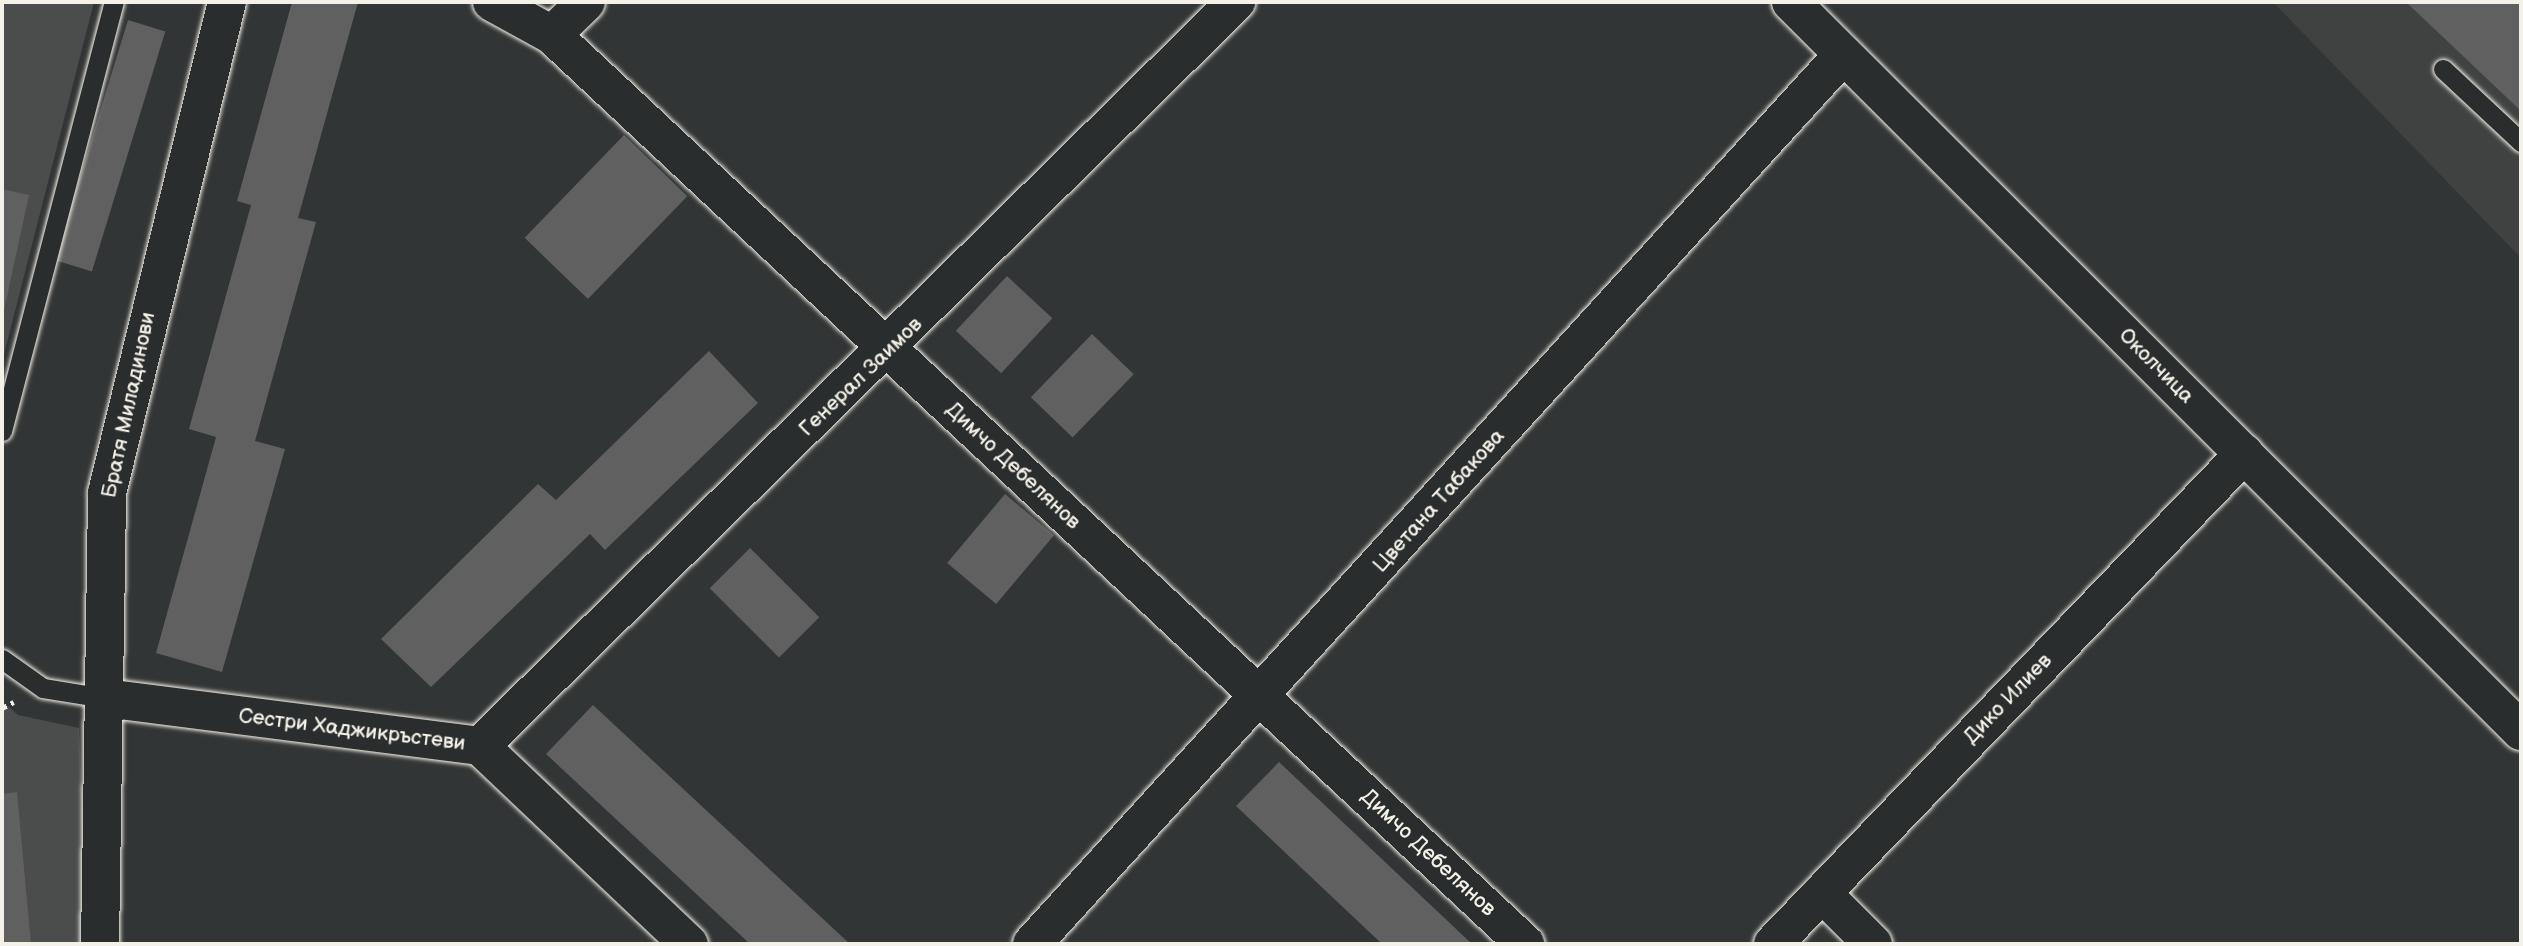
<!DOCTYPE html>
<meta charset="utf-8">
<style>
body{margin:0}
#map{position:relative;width:2523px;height:946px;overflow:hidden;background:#323535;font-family:"Balsamiq Sans",sans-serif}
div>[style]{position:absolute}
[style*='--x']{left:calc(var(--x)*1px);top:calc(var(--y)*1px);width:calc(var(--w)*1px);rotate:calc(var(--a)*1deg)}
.built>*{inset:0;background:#404242}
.green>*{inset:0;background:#4b4d4c}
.building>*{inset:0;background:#5f605f;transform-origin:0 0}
.path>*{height:4.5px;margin-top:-2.25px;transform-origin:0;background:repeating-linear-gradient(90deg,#f4f1e8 0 5px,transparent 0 10px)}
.roads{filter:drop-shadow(0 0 2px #f4f1e8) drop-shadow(0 0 2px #f4f1e8)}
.lane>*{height:19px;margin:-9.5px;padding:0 9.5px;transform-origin:9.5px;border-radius:9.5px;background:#2a2d2e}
.street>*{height:38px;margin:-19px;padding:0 19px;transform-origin:19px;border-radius:19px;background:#2a2d2e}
span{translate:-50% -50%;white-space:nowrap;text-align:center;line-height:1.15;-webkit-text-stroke:6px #2a2d2e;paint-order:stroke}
.street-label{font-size:21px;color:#f4f1e8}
.frame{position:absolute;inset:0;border:4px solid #f4f1e8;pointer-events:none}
</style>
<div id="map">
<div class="built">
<i style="clip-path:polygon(2273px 2px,2521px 2px,2521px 258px)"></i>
</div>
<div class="green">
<i style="clip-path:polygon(2px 2px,94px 2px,2px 362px)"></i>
<i style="clip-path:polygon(2px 701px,18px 715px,79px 728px,88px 944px,2px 944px)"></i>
</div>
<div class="building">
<i style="clip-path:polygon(292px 2px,358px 2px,298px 218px,316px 222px,255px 441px,285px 449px,222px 672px,156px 653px,216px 437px,189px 429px,251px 205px,237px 201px)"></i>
<i style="clip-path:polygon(2406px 2px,2521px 2px,2521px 111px)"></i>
<i style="left:128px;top:20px;width:39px;height:251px;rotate:17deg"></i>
<i style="left:624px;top:135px;width:88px;height:143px;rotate:44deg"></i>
<i style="clip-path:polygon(2px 189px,29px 195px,3px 315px,2px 315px)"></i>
<i style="left:1007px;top:276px;width:62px;height:75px;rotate:43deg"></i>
<i style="left:1092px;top:334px;width:58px;height:88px;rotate:44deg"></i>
<i style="clip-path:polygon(709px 351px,758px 403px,605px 550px,590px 534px,431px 687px,381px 639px,538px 484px,556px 500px)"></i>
<i style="left:1005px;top:494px;width:64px;height:90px;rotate:40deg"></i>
<i style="left:750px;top:548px;width:98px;height:57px;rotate:45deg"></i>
<i style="clip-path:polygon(593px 705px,850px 944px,750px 944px,546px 754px)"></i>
<i style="clip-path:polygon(1279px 762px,1472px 944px,1382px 944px,1236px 806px)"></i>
<i style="clip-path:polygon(17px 792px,31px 944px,2px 944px,2px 794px)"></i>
</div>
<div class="path">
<i style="--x:2;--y:708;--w:13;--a:-27"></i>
</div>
<div class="roads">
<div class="lane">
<i style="--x:2443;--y:69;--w:107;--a:43.1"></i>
<i style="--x:2;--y:431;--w:443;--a:-75.4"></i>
<i style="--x:2;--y:659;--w:50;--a:35.3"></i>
<i style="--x:43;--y:688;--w:63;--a:9.2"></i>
</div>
<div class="street">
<i style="--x:492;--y:2;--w:68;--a:28.8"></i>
<i style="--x:552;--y:35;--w:1332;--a:43.05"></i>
<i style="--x:1791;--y:2;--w:1032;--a:44.96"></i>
<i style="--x:552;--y:35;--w:47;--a:-44.1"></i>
<i style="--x:105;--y:698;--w:378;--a:7.3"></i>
<i style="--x:480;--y:746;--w:288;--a:43.5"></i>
<i style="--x:480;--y:746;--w:1061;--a:-44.54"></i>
<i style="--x:1822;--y:893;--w:72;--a:45"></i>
<i style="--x:100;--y:944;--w:451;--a:-89.1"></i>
<i style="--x:107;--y:493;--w:505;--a:-76.27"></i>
<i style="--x:1032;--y:944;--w:1203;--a:-47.63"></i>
<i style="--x:1773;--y:944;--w:680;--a:-46.13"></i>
</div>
</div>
<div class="street-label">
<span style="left:2156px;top:366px;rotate:45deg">Околчица</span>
<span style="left:861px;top:377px;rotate:-44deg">Генерал Заимов</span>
<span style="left:129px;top:405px;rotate:-78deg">Братя Миладинови</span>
<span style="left:1013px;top:466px;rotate:43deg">Димчо Дебелянов</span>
<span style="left:1439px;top:501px;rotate:-48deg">Цветана Табакова</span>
<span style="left:2008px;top:699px;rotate:-46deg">Дико Илиев</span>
<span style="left:352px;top:730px;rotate:7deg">Сестри Хаджикръстеви</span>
<span style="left:1428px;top:853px;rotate:43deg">Димчо Дебелянов</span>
</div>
<div class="frame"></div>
</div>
